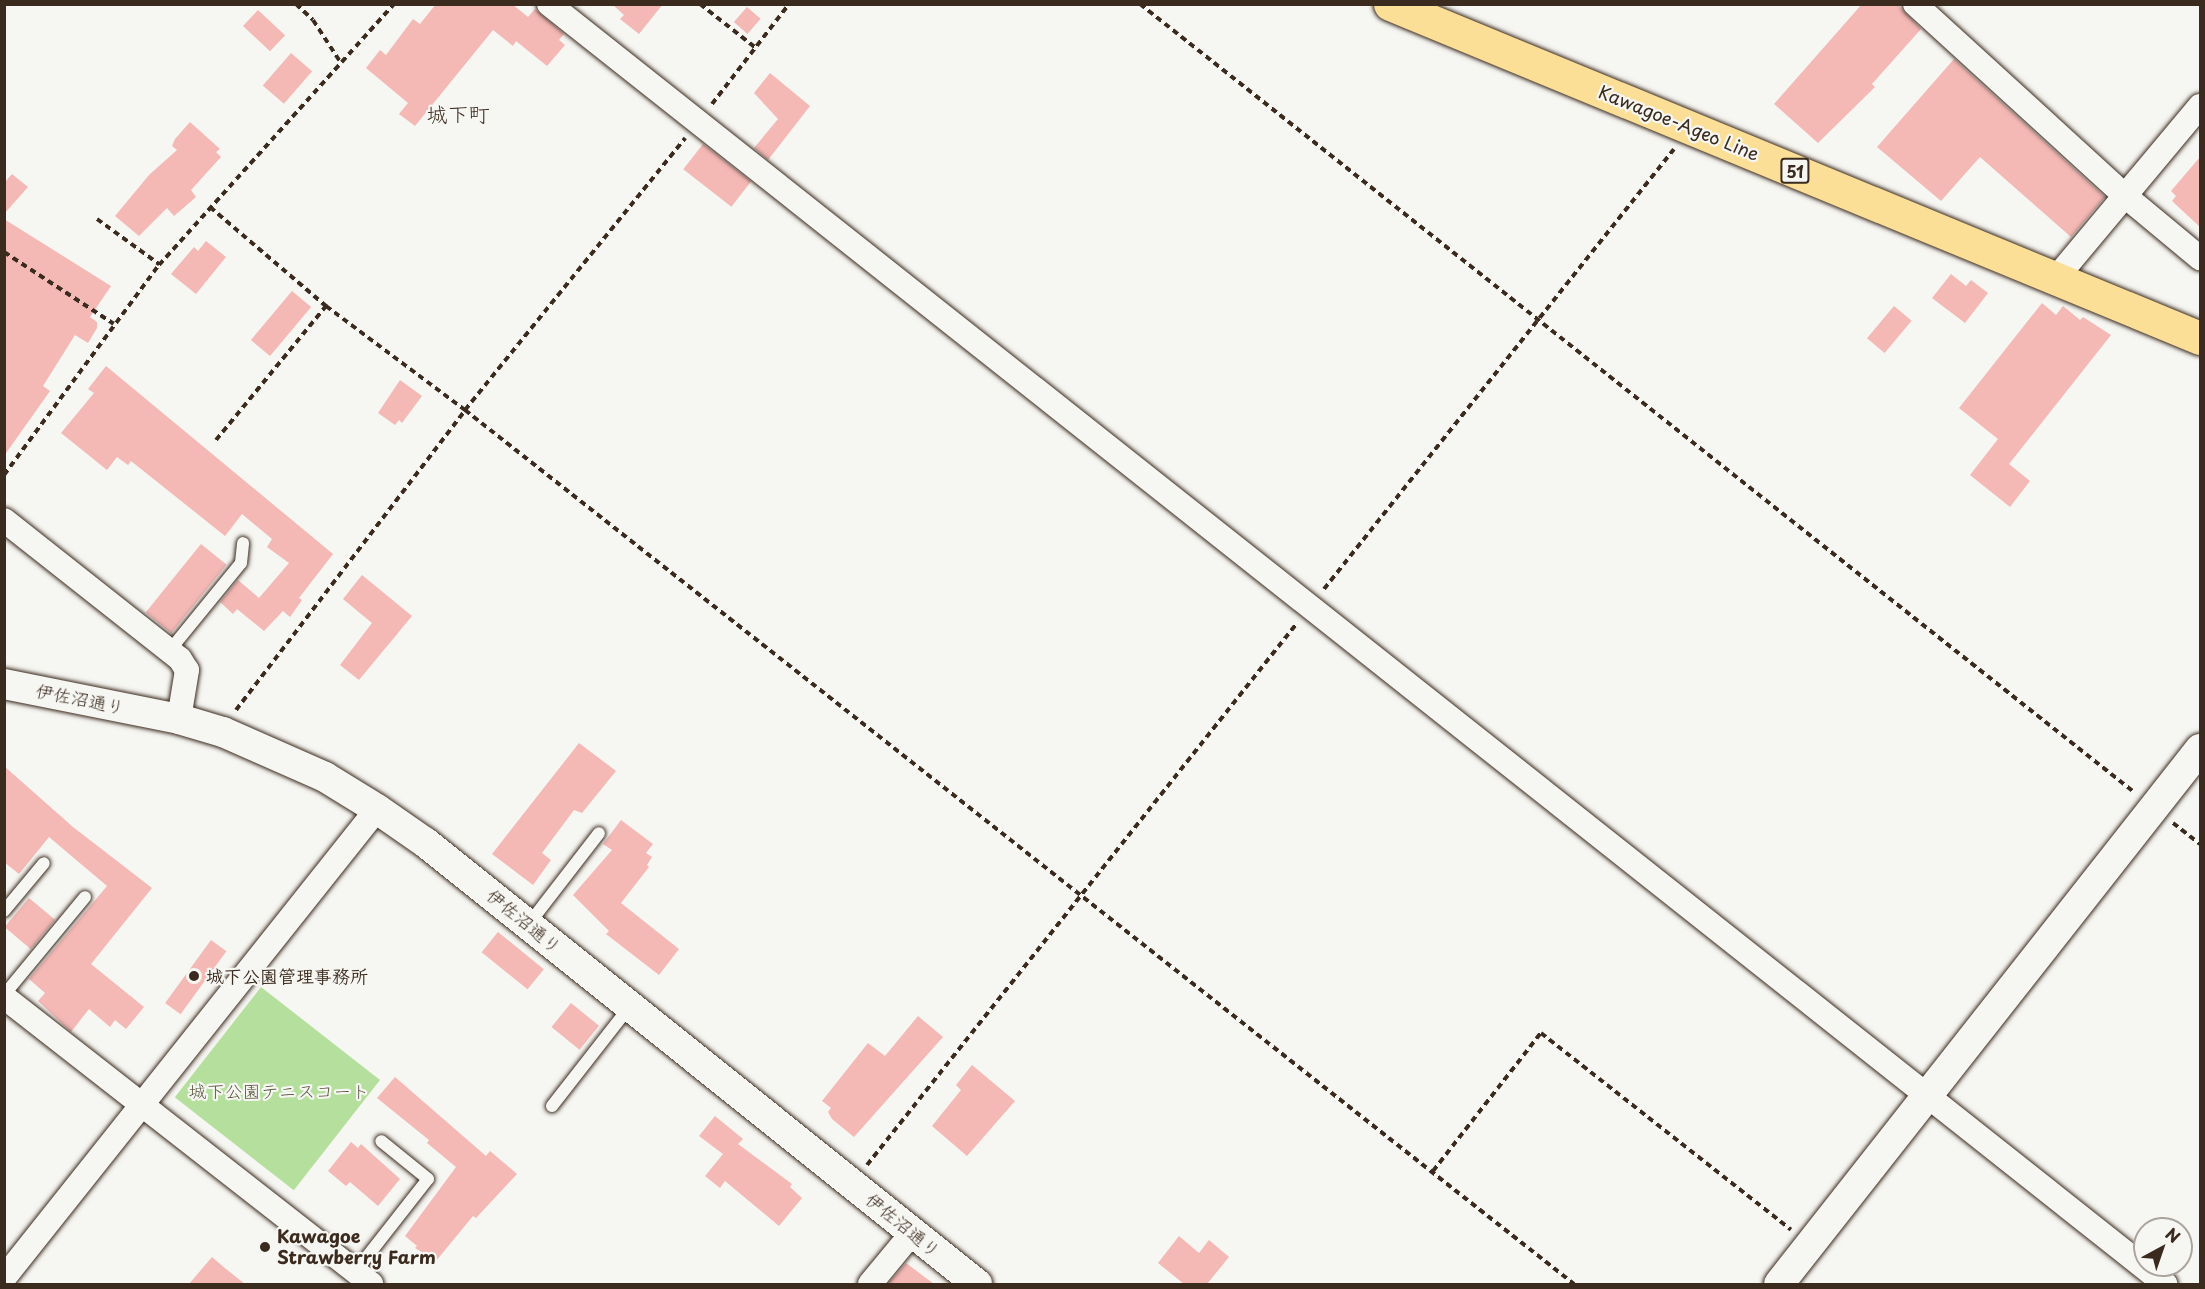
<!DOCTYPE html>
<meta charset="utf-8">
<style>
body{margin:0}
#map{position:relative;width:2205px;height:1289px;overflow:hidden;background:#f6f6f2;font-family:"Playpen Sans","Klee One",sans-serif}
div>[style]{position:absolute}
[style*='--x']{left:calc(var(--x)*1px);top:calc(var(--y)*1px);width:calc(var(--w)*1px);rotate:calc(var(--a)*1deg)}
.green>*{inset:0;background:#b5df9c;transform-origin:0 0}
.building>*{inset:0;background:#f4b8b5;transform-origin:0 0}
.path>*{height:4px;margin-top:-2px;transform-origin:0;background:repeating-linear-gradient(90deg,#3b2a1e 0 6px,transparent 0 10.5px)}
.roads{filter:drop-shadow(0 0 2px #3b2a1e) drop-shadow(0 0 2px #3b2a1e)}
.service>*{height:12px;margin:-6px;padding:0 6px;transform-origin:6px;border-radius:6px;background:#f6f6f2}
.minor>*{height:24px;margin:-12px;padding:0 12px;transform-origin:12px;border-radius:12px;background:#f6f6f2}
.tertiary>*{height:30px;margin:-15px;padding:0 15px;transform-origin:15px;border-radius:15px;background:#f6f6f2}
.primary>*{height:33px;margin:-16.5px;padding:0 16.5px;transform-origin:16.5px;border-radius:16.5px;background:#fbdf96}
.dots>*{width:16px;height:16px;translate:-50% -50%;box-sizing:border-box;border:3px solid #f6f6f2;border-radius:50%}
span{translate:-50% -50%;white-space:nowrap;text-align:center;line-height:1.15;-webkit-text-stroke:4.5px #f6f6f2;paint-order:stroke}
.shield-label span{padding:2px 4px;background:#f6f6f2;border:2px solid;border-radius:4px;-webkit-text-stroke-width:0}
.shield-label{font-size:16px;color:#3b2a1e;font-weight:700}
.street-label{font-size:18px;color:#3b2a1e}
.poi-label{font-size:18px;color:#3b2a1e;font-weight:700}
.left{translate:0 -50%;text-align:left}
.park-label{font-size:18px;color:#5a573e}
.quarter-label{font-size:21px;color:#3b2a1e}
.frame{position:absolute;inset:0;border:6px solid #3b2a1e;pointer-events:none}
.north{position:absolute;left:2133px;top:1217px;width:60px;height:60px;box-sizing:border-box;background:#f6f6f2;border:2px solid #aba49d;border-radius:50%;rotate:40deg;font-size:16px;font-weight:700;line-height:24px;text-align:center;color:#3b2a1e}
.north::after{content:'';display:block;margin:auto;width:21px;height:27px;background:#3b2a1e;clip-path:polygon(50% 0,100% 100%,50% 72%,0 100%)}
</style>
<div id="map">
<div class="green">
<i style="left:261px;top:987px;width:151px;height:140px;rotate:38deg"></i>
</div>
<div class="building">
<i style="clip-path:polygon(436px 4px,512px 4px,528px 17px,535px 9px,564px 34px,559px 40px,565px 45px,547px 66px,516px 41px,513px 46px,493px 30px,415px 126px,399px 114px,408px 103px,366px 68px,380px 50px,386px 55px,413px 19px,420px 24px)"></i>
<i style="clip-path:polygon(612px 4px,663px 4px,639px 34px,620px 19px,624px 15px)"></i>
<i style="clip-path:polygon(1862px 4px,1897px 4px,1921px 29px,1872px 84px,1875px 87px,1818px 143px,1774px 104px)"></i>
<i style="left:747px;top:7px;width:18px;height:20px;rotate:41deg"></i>
<i style="left:258px;top:10px;width:37px;height:22px;rotate:43deg"></i>
<i style="left:291px;top:53px;width:28px;height:43px;rotate:41deg"></i>
<i style="clip-path:polygon(1954px 59px,2105px 197px,2071px 237px,1980px 157px,1941px 201px,1877px 147px)"></i>
<i style="clip-path:polygon(770px 73px,810px 106px,768px 160px,754px 148px,778px 119px,754px 93px)"></i>
<i style="clip-path:polygon(190px 122px,220px 149px,216px 152px,221px 157px,191px 190px,196px 197px,174px 216px,167px 208px,139px 236px,115px 216px,149px 175px,177px 150px,172px 146px,175px 139px)"></i>
<i style="left:703px;top:144px;width:61px;height:32px;rotate:38deg"></i>
<i style="clip-path:polygon(2200px 157px,2200px 227px,2172px 201px,2176px 196px,2171px 191px)"></i>
<i style="clip-path:polygon(12px 174px,28px 187px,4px 214px,4px 183px)"></i>
<i style="clip-path:polygon(4px 219px,111px 286px,90px 317px,97px 322px,97px 328px,88px 343px,75px 335px,43px 386px,50px 391px,4px 456px)"></i>
<i style="clip-path:polygon(206px 241px,226px 257px,196px 294px,171px 274px,194px 247px,198px 251px)"></i>
<i style="clip-path:polygon(1951px 274px,1966px 286px,1971px 280px,1988px 293px,1965px 323px,1932px 298px)"></i>
<i style="left:292px;top:291px;width:25px;height:64px;rotate:40deg"></i>
<i style="clip-path:polygon(2042px 303px,2056px 315px,2063px 306px,2080px 320px,2083px 317px,2111px 335px,2009px 464px,2030px 481px,2010px 507px,1970px 475px,1998px 439px,1959px 408px)"></i>
<i style="left:1894px;top:306px;width:23px;height:42px;rotate:40deg"></i>
<i style="clip-path:polygon(106px 366px,333px 554px,299px 598px,302px 600px,290px 617px,283px 611px,264px 631px,237px 609px,233px 614px,220px 602px,238px 580px,259px 598px,289px 563px,267px 547px,272px 539px,242px 514px,225px 536px,131px 461px,128px 465px,117px 457px,107px 470px,61px 433px,94px 393px,88px 389px)"></i>
<i style="clip-path:polygon(400px 380px,422px 396px,402px 423px,399px 420px,395px 425px,378px 413px)"></i>
<i style="left:201px;top:544px;width:33px;height:88px;rotate:39deg"></i>
<i style="clip-path:polygon(362px 575px,412px 616px,359px 680px,340px 665px,372px 623px,343px 599px)"></i>
<i style="clip-path:polygon(579px 743px,616px 771px,582px 813px,574px 810px,542px 853px,551px 860px,533px 885px,492px 854px)"></i>
<i style="clip-path:polygon(4px 766px,73px 827px,152px 888px,91px 964px,144px 1007px,126px 1029px,115px 1020px,110px 1027px,89px 1009px,71px 1032px,38px 1001px,45px 993px,29px 979px,107px 886px,49px 837px,19px 874px,4px 862px)"></i>
<i style="clip-path:polygon(621px 820px,653px 844px,646px 853px,652px 857px,647px 865px,649px 867px,621px 903px,679px 949px,659px 975px,606px 934px,609px 931px,573px 895px,612px 850px,603px 844px)"></i>
<i style="left:29px;top:898px;width:34px;height:38px;rotate:40deg"></i>
<i style="left:498px;top:932px;width:59px;height:26px;rotate:39deg"></i>
<i style="left:211px;top:940px;width:19px;height:78px;rotate:36deg"></i>
<i style="left:571px;top:1003px;width:36px;height:31px;rotate:39deg"></i>
<i style="clip-path:polygon(918px 1016px,943px 1037px,854px 1137px,832px 1119px,828px 1112px,831px 1108px,822px 1101px,868px 1043px,885px 1056px)"></i>
<i style="clip-path:polygon(972px 1065px,1015px 1101px,967px 1156px,932px 1126px,961px 1090px,956px 1085px)"></i>
<i style="clip-path:polygon(395px 1077px,486px 1156px,490px 1151px,517px 1174px,476px 1218px,473px 1216px,436px 1261px,415px 1248px,417px 1246px,405px 1236px,456px 1167px,427px 1143px,429px 1140px,377px 1098px)"></i>
<i style="clip-path:polygon(715px 1116px,743px 1139px,738px 1144px,792px 1184px,790px 1187px,802px 1198px,779px 1226px,725px 1181px,720px 1188px,705px 1176px,723px 1154px,699px 1136px)"></i>
<i style="clip-path:polygon(351px 1142px,358px 1148px,361px 1144px,400px 1179px,378px 1206px,350px 1182px,346px 1186px,328px 1171px)"></i>
<i style="clip-path:polygon(1179px 1236px,1199px 1253px,1209px 1240px,1229px 1257px,1207px 1284px,1184px 1284px,1158px 1263px)"></i>
<i style="clip-path:polygon(212px 1257px,226px 1269px,245px 1284px,189px 1284px)"></i>
<i style="clip-path:polygon(906px 1263px,934px 1284px,888px 1284px)"></i>
</div>
<div class="path">
<i style="--x:296;--y:4;--w:23;--a:43"></i>
<i style="--x:313;--y:20;--w:51;--a:56.9"></i>
<i style="--x:700;--y:4;--w:71;--a:38.2"></i>
<i style="--x:1140;--y:4;--w:1268;--a:38.41"></i>
<i style="--x:712;--y:104;--w:126;--a:-52.4"></i>
<i style="--x:210;--y:207;--w:153;--a:40.5"></i>
<i style="--x:326;--y:306;--w:174;--a:36.8"></i>
<i style="--x:465;--y:410;--w:1412;--a:38.24"></i>
<i style="--x:97;--y:219;--w:77;--a:36"></i>
<i style="--x:4;--y:252;--w:131;--a:33.2"></i>
<i style="--x:216;--y:440;--w:173;--a:-50.6"></i>
<i style="--x:4;--y:475;--w:261;--a:-53.6"></i>
<i style="--x:159;--y:265;--w:351;--a:-48"></i>
<i style="--x:1324;--y:589;--w:562;--a:-51.5"></i>
<i style="--x:236;--y:710;--w:377;--a:-52.6"></i>
<i style="--x:465;--y:410;--w:350;--a:-51"></i>
<i style="--x:2173;--y:823;--w:34;--a:38"></i>
<i style="--x:867;--y:1165;--w:692;--a:-51.57"></i>
<i style="--x:1433;--y:1171;--w:175;--a:-52"></i>
<i style="--x:1541;--y:1033;--w:318;--a:38.2"></i>
</div>
<div class="roads">
<div class="service">
<i style="--x:170;--y:650;--w:112;--a:-50.8"></i>
<i style="--x:241;--y:563;--w:20;--a:-84"></i>
<i style="--x:4;--y:911;--w:62;--a:-50.2"></i>
<i style="--x:528;--y:925;--w:116;--a:-52.3"></i>
<i style="--x:4;--y:995;--w:127;--a:-50.4"></i>
<i style="--x:552;--y:1106;--w:127;--a:-52"></i>
<i style="--x:355;--y:1272;--w:118;--a:-51.9"></i>
<i style="--x:428;--y:1179;--w:60;--a:-141"></i>
</div>
<div class="minor">
<i style="--x:549;--y:4;--w:2062;--a:38.38"></i>
<i style="--x:1915;--y:4;--w:283;--a:42.4"></i>
<i style="--x:2124;--y:195;--w:99;--a:39.7"></i>
<i style="--x:2057;--y:277;--w:223;--a:-50.1"></i>
<i style="--x:4;--y:520;--w:224;--a:38.3"></i>
<i style="--x:180;--y:659;--w:13;--a:58"></i>
<i style="--x:187;--y:670;--w:50;--a:99.3"></i>
<i style="--x:4;--y:997;--w:466;--a:38"></i>
<i style="--x:4;--y:1278;--w:599;--a:-51.5"></i>
<i style="--x:870;--y:1284;--w:66;--a:-50.5"></i>
</div>
<div class="tertiary">
<i style="--x:4;--y:684;--w:178;--a:11.3"></i>
<i style="--x:179;--y:719;--w:46;--a:16.5"></i>
<i style="--x:223;--y:732;--w:111;--a:23.8"></i>
<i style="--x:325;--y:777;--w:61;--a:31.6"></i>
<i style="--x:377;--y:809;--w:60;--a:34.8"></i>
<i style="--x:426;--y:843;--w:706;--a:38.67"></i>
<i style="--x:1779;--y:1284;--w:681;--a:-51.8"></i>
</div>
<div class="primary">
<i style="--x:1390;--y:4;--w:876;--a:22.41"></i>
</div>
</div>
<div class="dots">
<i style="left:194px;top:976px;background:#3b2a1e"></i>
<i style="left:265px;top:1247px;background:#3b2a1e"></i>
</div>
<div class="shield-label">
<span style="left:1795px;top:171px">51</span>
</div>
<div class="street-label">
<span style="left:1679px;top:123px;rotate:22deg">Kawagoe-Ageo Line</span>
<span style="left:80px;top:699px;rotate:11deg">伊佐沼通り</span>
<span style="left:524px;top:921px;rotate:39deg">伊佐沼通り</span>
<span style="left:903px;top:1225px;rotate:39deg">伊佐沼通り</span>
</div>
<div class="poi-label">
<span class="left" style="left:206px;top:976px">城下公園管理事務所</span>
<span class="left" style="left:277px;top:1247px">Kawagoe<br>Strawberry Farm</span>
</div>
<div class="park-label">
<span style="left:279px;top:1091px">城下公園テニスコート</span>
</div>
<div class="quarter-label">
<span style="left:458px;top:113px">城下町</span>
</div>
<div class="frame"></div>
<div class="north">N</div>
</div>
